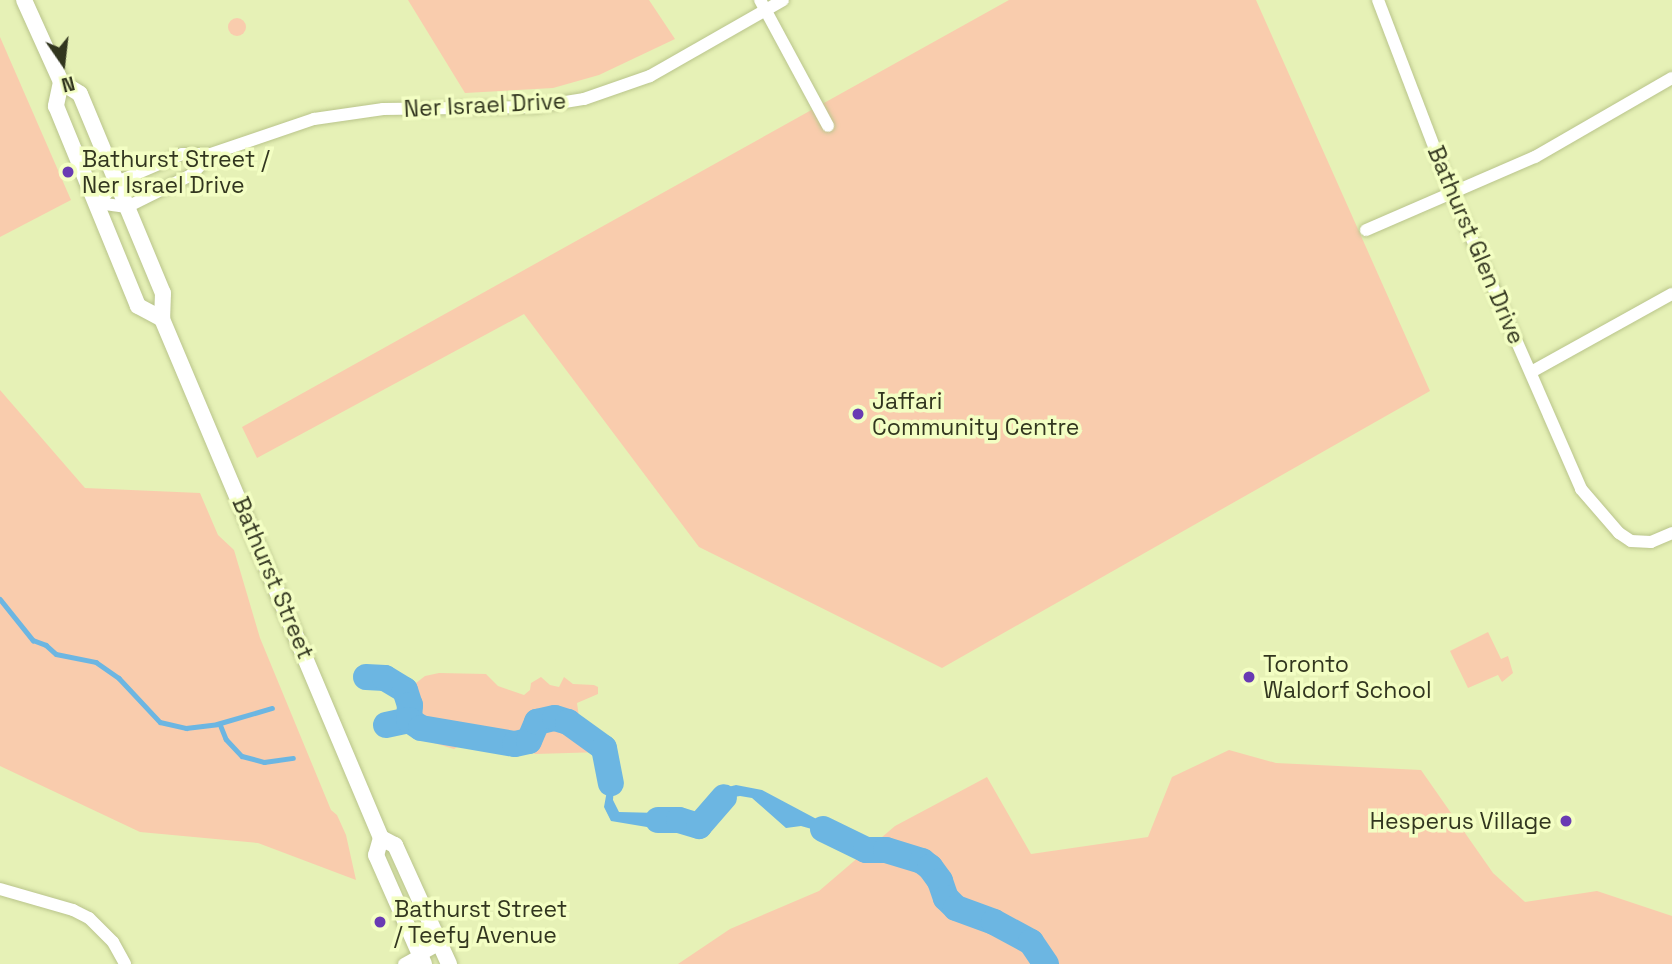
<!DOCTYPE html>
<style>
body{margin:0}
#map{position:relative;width:1672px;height:964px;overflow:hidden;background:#e6f1b6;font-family:"Space Grotesk",sans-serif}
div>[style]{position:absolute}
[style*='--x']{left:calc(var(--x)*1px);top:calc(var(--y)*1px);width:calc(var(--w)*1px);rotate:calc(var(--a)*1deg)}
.green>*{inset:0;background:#f9ccad}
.round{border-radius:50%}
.water>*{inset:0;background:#6cb6e2}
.stream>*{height:4.5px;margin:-2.25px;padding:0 2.25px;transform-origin:2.25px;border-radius:2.25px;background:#6cb6e2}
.river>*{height:26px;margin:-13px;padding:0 13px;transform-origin:13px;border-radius:13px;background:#6cb6e2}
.roads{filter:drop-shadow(0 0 2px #b9c48b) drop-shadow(0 0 2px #b9c48b)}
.street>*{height:12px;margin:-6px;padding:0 6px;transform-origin:6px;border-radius:6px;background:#fff}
.secondary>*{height:16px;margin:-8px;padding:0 8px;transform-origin:8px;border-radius:8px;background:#fff}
.dots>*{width:19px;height:19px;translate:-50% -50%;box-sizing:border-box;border:4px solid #f3fec3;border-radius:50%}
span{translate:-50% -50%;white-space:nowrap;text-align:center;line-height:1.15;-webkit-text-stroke:7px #f3fec3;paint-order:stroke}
.street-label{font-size:23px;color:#32361f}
.poi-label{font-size:23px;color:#32361f}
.left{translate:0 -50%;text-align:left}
.right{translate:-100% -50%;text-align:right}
.north{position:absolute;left:28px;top:28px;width:70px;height:70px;-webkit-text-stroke:5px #f3fec3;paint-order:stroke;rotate:166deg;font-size:19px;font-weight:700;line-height:28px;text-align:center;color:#32361f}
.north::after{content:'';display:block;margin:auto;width:24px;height:32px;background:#32361f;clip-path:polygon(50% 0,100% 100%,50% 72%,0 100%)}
</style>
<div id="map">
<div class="green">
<i style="clip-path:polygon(408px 0,649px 0,675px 39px,599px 75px,553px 88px,465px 93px)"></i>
<i style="clip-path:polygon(1009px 0,1256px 0,1430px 391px,942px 668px,699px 547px,524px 314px,257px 458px,242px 427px)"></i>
<i class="round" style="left:228px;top:18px;width:18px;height:18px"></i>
<i style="clip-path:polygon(0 37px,71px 200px,0 237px)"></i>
<i style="clip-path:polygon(0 390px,85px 488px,200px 493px,218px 535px,234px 550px,260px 638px,331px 810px,337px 815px,346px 835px,356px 880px,258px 843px,140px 832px,0 766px)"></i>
<i style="clip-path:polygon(1488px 632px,1501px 659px,1508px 656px,1513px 673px,1502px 682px,1498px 675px,1468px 688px,1450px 651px)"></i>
<i style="clip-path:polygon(439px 673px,486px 674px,498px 686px,524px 695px,530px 690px,531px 683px,541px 677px,550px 685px,559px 687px,564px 677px,573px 684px,594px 685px,598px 687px,598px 694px,577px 703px,579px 717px,576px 723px,609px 745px,602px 752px,535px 754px,521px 745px,514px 747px,505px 743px,464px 743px,454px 749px,424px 740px,410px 727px,394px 723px,404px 704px,394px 689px,384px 682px,385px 678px,396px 675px,416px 683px,425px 676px)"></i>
<i style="clip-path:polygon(1229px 750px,1276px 763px,1421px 770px,1493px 873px,1525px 902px,1597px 891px,1672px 916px,1672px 964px,678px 964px,730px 929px,819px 891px,895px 826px,987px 777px,1031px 854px,1148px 837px,1172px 777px)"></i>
</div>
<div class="water">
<i style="clip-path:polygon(609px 745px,616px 759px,613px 800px,619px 812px,698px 814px,724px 788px,736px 785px,762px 790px,824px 823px,843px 829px,855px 837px,857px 842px,848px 847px,833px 835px,801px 826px,786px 828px,752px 798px,740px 796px,728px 798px,717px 819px,690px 824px,684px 830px,675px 823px,661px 823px,653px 828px,611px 821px,604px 807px,608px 785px,602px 752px)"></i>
</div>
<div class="stream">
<i style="--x:0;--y:599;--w:53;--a:51.2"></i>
<i style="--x:33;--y:640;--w:14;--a:21"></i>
<i style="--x:46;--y:645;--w:13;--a:42"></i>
<i style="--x:56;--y:654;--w:41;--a:11.3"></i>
<i style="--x:96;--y:662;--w:28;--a:35"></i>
<i style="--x:119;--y:678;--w:60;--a:47"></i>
<i style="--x:160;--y:722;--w:27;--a:13"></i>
<i style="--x:186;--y:728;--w:31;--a:-7"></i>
<i style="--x:217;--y:724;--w:57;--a:-16.2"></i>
<i style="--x:220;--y:724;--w:16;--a:68"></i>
<i style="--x:226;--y:739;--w:23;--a:47"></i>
<i style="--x:242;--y:756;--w:23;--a:15"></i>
<i style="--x:264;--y:762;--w:29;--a:-8"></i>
</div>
<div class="river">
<i style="--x:366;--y:677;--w:19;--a:3"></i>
<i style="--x:385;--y:678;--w:23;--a:31"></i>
<i style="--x:405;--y:690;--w:16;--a:72"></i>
<i style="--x:410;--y:705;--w:15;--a:94"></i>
<i style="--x:386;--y:725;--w:24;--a:-12"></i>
<i style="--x:409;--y:720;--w:14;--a:34"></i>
<i style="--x:421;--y:728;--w:95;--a:9.7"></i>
<i style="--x:515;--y:744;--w:14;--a:-12"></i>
<i style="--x:529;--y:741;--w:21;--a:-67"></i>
<i style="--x:537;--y:722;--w:18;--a:-13"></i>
<i style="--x:555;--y:718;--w:14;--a:17"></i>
<i style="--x:568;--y:722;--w:44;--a:35.8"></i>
<i style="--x:604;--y:748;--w:36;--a:79"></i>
<i style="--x:658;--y:820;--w:21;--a:0"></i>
<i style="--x:679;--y:820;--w:21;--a:17"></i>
<i style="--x:699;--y:826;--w:38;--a:-49"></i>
<i style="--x:823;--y:829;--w:48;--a:26"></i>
<i style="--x:866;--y:850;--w:20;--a:0"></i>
<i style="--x:886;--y:850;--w:38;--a:17"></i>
<i style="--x:922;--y:861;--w:10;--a:37"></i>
<i style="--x:930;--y:867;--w:17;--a:54"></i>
<i style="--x:940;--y:881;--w:18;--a:71"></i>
<i style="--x:946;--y:898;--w:14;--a:45"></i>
<i style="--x:956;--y:908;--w:40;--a:20.2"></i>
<i style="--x:994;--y:922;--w:42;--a:28.4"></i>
<i style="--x:1031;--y:942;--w:27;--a:56"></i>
</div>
<div class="roads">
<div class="street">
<i style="--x:760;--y:0;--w:143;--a:61.6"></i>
<i style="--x:1378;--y:0;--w:204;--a:69.1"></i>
<i style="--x:1451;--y:191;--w:325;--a:66.4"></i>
<i style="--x:1581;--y:489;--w:58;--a:49.2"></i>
<i style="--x:1619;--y:533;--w:14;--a:34"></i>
<i style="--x:1631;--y:541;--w:20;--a:3"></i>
<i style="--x:1651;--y:542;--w:23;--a:-23"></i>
<i style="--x:98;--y:203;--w:28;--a:-48"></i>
<i style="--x:117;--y:182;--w:71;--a:-23.3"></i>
<i style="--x:182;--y:154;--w:29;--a:0"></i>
<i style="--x:211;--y:154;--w:109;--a:-18.8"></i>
<i style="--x:314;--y:119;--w:70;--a:-8.2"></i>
<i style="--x:383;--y:109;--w:151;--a:-0.8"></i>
<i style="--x:534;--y:107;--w:51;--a:-9.1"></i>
<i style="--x:584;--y:99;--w:70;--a:-19.2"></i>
<i style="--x:650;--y:76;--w:153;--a:-29.7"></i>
<i style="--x:98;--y:203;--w:29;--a:8"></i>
<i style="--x:127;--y:207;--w:72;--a:-26.6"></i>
<i style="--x:191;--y:175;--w:29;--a:-46"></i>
<i style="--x:1366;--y:230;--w:184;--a:-23.4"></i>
<i style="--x:1535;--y:157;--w:158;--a:-30"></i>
<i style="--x:1531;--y:372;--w:161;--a:-29"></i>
<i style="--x:0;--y:889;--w:76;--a:16"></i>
<i style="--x:73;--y:910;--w:18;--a:27"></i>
<i style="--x:89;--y:918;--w:34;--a:45"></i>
<i style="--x:113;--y:942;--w:25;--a:61"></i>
<i style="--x:404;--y:964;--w:41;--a:-29.1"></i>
</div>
<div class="secondary">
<i style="--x:24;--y:0;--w:90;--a:65.7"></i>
<i style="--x:61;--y:82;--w:22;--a:32"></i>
<i style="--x:80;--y:94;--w:216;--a:67.4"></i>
<i style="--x:163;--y:293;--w:26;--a:92"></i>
<i style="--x:162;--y:319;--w:563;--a:67.12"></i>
<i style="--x:381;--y:838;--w:16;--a:27"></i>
<i style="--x:395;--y:845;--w:131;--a:65.6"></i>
<i style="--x:61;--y:82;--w:25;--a:102"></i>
<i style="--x:56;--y:106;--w:216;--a:67.7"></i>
<i style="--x:138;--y:306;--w:27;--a:28"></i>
<i style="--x:381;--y:838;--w:18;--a:106"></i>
<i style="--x:376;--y:855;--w:119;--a:66.2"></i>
</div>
</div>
<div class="dots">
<i style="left:68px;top:172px;background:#693bb3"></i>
<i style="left:858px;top:414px;background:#693bb3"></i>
<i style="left:1249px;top:677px;background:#693bb3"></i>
<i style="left:1566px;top:821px;background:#693bb3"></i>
<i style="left:380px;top:922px;background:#693bb3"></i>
</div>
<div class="street-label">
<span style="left:485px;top:105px;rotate:-3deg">Ner Israel Drive</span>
<span style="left:1476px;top:245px;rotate:67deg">Bathurst Glen Drive</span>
<span style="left:273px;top:578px;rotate:67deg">Bathurst Street</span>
</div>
<div class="poi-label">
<span class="left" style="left:82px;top:172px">Bathurst Street /<br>Ner Israel Drive</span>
<span class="left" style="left:872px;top:414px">Jaffari<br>Community Centre</span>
<span class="left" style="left:1263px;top:677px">Toronto<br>Waldorf School</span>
<span class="right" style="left:1552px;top:821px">Hesperus Village</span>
<span class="left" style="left:394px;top:922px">Bathurst Street<br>/ Teefy Avenue</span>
</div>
<div class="north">N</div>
</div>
